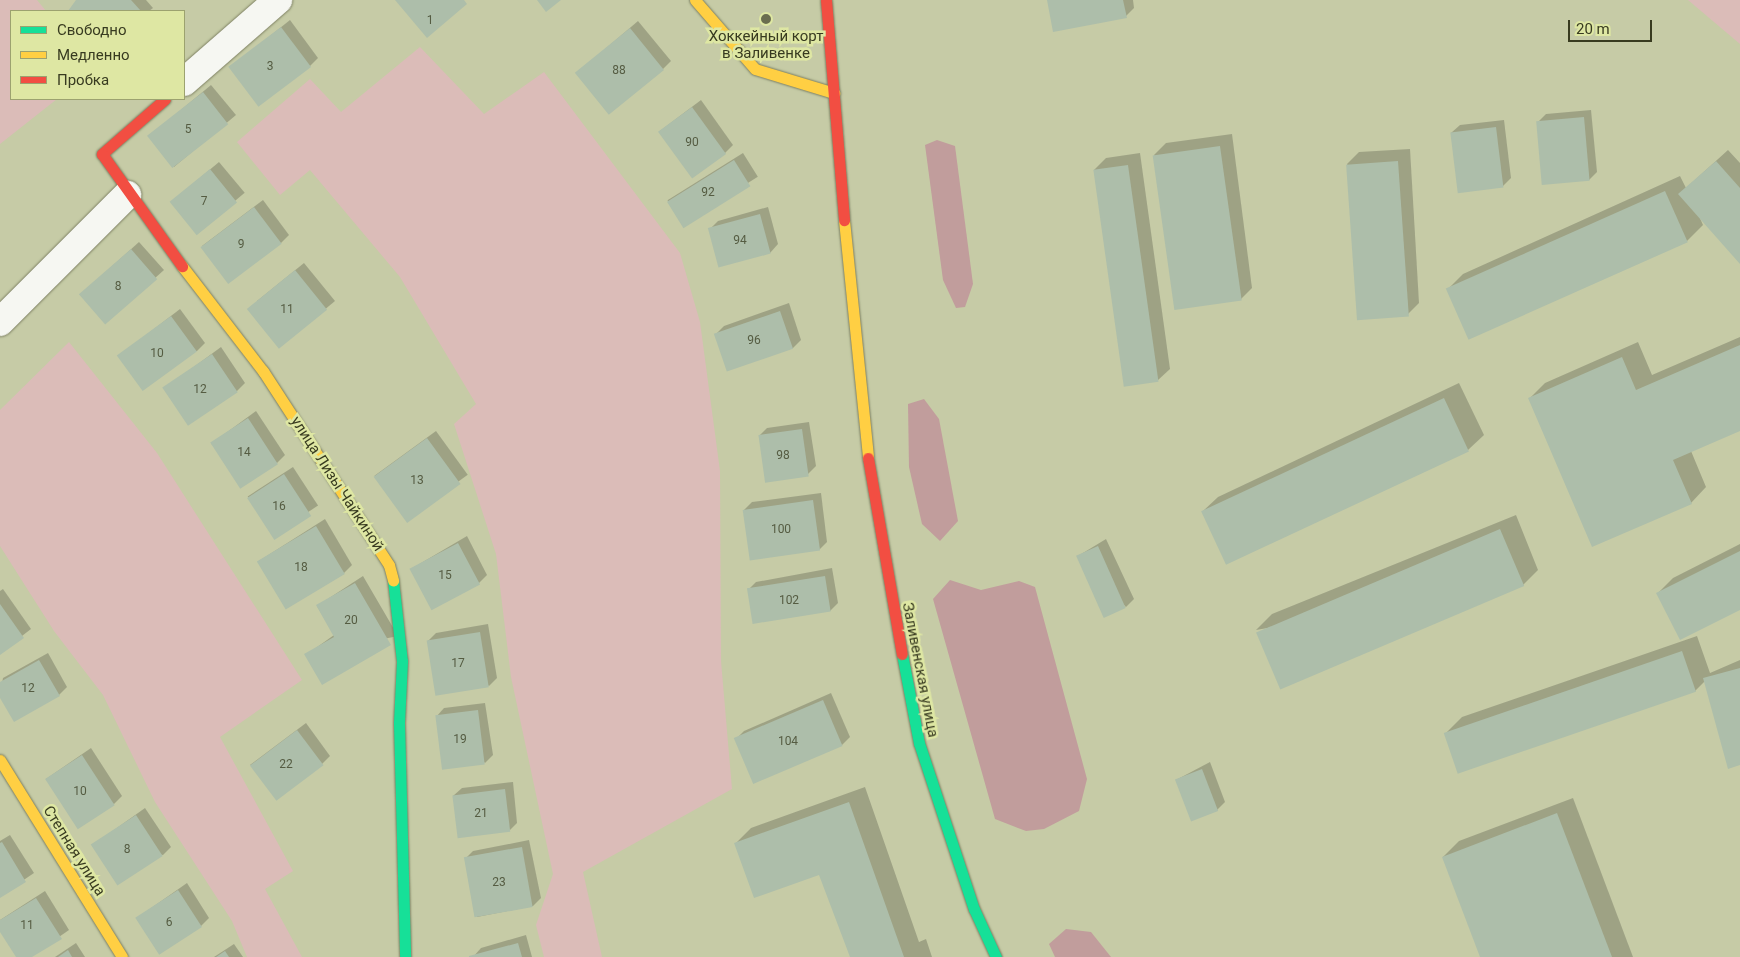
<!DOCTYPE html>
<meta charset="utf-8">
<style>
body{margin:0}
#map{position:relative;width:1740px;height:957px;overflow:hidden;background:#c6cba6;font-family:Roboto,sans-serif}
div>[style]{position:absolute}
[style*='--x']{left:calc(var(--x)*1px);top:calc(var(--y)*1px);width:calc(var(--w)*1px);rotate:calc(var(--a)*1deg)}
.green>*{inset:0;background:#dbbcb8}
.forest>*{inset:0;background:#c19d9c}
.shadow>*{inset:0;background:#0003;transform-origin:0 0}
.building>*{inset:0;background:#adbeaa;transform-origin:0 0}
.roads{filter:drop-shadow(0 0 1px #7d8062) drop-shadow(0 0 1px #7d8062)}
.street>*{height:28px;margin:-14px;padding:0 14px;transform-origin:14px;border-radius:14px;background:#f6f7f2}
.fast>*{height:11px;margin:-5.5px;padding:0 5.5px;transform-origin:5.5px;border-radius:5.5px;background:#16e098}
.slow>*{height:11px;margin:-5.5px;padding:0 5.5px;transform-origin:5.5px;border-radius:5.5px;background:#ffcf43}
.jam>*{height:11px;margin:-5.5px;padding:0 5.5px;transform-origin:5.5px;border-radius:5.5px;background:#f24e42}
.dots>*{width:14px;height:14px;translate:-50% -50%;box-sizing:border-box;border:2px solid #dee7a3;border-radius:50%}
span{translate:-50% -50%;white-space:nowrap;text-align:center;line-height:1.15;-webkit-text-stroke:5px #dee7a3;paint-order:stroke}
.number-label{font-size:12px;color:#555c42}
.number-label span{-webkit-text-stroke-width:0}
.poi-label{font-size:15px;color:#383b20}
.street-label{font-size:15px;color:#383b20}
.legend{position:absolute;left:10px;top:10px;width:175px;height:90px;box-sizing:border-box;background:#dee7a3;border:1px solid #9ca26f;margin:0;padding:6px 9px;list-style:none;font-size:15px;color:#383b20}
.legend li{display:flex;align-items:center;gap:10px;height:25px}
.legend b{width:25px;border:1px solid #9ca26f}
.scale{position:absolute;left:1568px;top:20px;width:84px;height:22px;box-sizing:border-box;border:2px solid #383b20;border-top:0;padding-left:6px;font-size:15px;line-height:18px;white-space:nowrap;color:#383b20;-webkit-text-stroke:4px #dee7a3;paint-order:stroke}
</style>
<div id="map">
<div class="green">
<i style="clip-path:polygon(0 0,37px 0,46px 11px,11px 11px,11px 99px,57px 99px,0 144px)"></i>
<i style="clip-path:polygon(1688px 0,1740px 0,1740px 44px)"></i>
<i style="clip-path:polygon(420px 47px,484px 114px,544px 72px,680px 253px,700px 322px,720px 471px,721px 661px,732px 789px,583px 872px,602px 957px,544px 957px,536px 925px,553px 874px,511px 677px,496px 554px,454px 424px,476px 404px,400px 277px,310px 170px,280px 195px,237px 142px,310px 79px,341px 112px)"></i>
<i style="clip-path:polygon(69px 342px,157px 453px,302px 680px,220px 737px,293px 871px,265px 889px,302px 957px,247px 957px,232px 921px,155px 802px,103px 695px,54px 631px,0 546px,0 410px)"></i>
</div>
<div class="forest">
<i style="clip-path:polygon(937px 140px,955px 146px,973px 284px,965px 307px,956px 308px,943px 280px,925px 145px)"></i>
<i style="clip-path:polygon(924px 399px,939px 419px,958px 521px,940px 541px,922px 524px,909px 467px,908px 404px)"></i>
<i style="clip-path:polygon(950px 580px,981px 590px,1019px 581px,1035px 587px,1087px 779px,1079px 811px,1044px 829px,1026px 831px,995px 819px,933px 599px)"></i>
<i style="clip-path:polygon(1066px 929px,1091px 932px,1111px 957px,1055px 957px,1049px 944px)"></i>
</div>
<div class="shadow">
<i style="clip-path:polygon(77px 0,146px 0,153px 8px,149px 11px,69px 11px)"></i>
<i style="clip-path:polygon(1048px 0,1133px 0,1134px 8px,1126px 16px)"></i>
<i style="clip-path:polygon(290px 20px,318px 58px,310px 66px,231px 67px)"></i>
<i style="clip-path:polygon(638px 21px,671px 61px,663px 69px,577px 73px)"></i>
<i style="clip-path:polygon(211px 85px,236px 115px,174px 167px,158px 129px)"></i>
<i style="clip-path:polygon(701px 100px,733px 145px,725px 153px,660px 131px)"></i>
<i style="clip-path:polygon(1591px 110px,1597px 172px,1589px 180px,1538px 122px,1546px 114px)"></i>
<i style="clip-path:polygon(1504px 120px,1511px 178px,1503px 186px,1459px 191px,1451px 133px,1460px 125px)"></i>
<i style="clip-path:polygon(1232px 134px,1252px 288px,1240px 300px,1154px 155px,1166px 143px)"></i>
<i style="clip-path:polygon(1410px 149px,1419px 303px,1407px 315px,1347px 164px,1359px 152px)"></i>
<i style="clip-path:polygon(1728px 150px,1740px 163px,1740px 262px,1699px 216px,1703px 225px,1687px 241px,1447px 290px,1463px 274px,1680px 176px,1686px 188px)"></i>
<i style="left:743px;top:153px;width:28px;height:89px;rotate:58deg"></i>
<i style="clip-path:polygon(1140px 153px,1170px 369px,1157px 381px,1094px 170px,1106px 158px)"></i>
<i style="left:219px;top:162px;width:40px;height:62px;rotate:50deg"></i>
<i style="clip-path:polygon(263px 200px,289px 235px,281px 243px,202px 246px)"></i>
<i style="clip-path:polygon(768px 207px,778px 244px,770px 253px,710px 229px,718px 221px)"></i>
<i style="clip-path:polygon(139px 242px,164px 270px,105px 323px,89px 287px)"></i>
<i style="clip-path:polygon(304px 263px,335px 301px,280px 347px,257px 301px)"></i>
<i style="clip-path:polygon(789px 303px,801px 340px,793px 348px,728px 369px,716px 334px,724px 326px)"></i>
<i style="clip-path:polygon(180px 309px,205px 343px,197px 351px,119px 356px)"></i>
<i style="clip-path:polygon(1740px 337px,1740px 430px,1691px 451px,1706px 487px,1691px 503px,1529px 399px,1545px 383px,1638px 342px,1652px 375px)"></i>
<i style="clip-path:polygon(221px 347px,245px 383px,237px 391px,164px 389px)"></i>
<i style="clip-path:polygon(1459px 383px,1484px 435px,1468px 450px,1202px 512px,1218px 497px)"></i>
<i style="clip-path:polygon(256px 411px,285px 455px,277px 463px,211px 444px)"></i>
<i style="clip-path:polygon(809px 422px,816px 466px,808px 474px,759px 436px,767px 428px)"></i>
<i style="left:436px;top:431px;width:54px;height:76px;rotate:54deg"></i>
<i style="left:293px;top:467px;width:46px;height:54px;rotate:57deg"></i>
<i style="clip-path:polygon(821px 493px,827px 542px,819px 550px,744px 510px,752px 502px)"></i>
<i style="clip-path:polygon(1516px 515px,1538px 570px,1523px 585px,1256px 630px,1272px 614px)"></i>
<i style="clip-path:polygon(325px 519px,352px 565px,344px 573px,259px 561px)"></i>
<i style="clip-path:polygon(467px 536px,487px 575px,479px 583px,411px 569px)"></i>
<i style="clip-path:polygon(1106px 539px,1134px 599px,1126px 607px,1078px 556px)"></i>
<i style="clip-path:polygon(1740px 544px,1740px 609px,1657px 594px,1673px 578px)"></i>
<i style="clip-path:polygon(832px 568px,838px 603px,830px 611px,748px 590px,756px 582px)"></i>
<i style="clip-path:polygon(363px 576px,398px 636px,306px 655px,334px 635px,317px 606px)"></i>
<i style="clip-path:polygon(3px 589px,31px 629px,0 653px,0 591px)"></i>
<i style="clip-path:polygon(488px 624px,497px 678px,489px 686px,428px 641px,436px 633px)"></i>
<i style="clip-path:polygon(1697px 636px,1710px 673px,1740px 660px,1740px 764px,1705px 681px,1695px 691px,1446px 733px,1462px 717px)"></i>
<i style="clip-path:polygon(48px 653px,67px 687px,59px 695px,0 695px,3px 678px)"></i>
<i style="clip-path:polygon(831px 693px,850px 737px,842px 745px,736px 739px,744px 731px)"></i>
<i style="clip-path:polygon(485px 703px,493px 755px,485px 763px,436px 717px,444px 708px)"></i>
<i style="clip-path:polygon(306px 723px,330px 756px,322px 764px,250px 765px)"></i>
<i style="clip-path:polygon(91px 748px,122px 796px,114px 804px,46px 779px)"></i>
<i style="clip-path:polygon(1210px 762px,1225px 802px,1217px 810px,1176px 780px)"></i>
<i style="clip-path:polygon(513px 782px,517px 823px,509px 831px,453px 796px,462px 788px)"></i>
<i style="clip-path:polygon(865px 787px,919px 942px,926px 939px,932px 957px,851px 957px,820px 874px,736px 843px,751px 828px)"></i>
<i style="clip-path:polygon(1573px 798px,1633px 957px,1482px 957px,1443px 857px,1459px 841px)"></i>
<i style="clip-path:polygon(145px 808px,171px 847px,163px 855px,93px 845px)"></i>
<i style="clip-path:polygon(10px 835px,34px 873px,0 896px,0 841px)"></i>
<i style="clip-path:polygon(529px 840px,541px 898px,533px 906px,477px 917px,465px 859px,473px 851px)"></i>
<i style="clip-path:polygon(187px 883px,209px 918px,201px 926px,137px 918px)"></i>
<i style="clip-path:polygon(45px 891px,69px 930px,30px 957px,17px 957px,0 930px,0 920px)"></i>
<i style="clip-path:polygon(526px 935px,532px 957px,473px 957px,481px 948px)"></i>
<i style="clip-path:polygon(76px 943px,85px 957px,55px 957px)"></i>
<i style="clip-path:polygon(234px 944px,243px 957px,214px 957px)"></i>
</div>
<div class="building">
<i style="clip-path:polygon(76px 0,131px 0,141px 11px,68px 11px)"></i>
<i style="clip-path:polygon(395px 0,464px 0,467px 4px,427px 38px)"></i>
<i style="clip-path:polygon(537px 0,561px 0,546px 12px)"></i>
<i style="clip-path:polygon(1047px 0,1123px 0,1127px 18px,1053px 32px)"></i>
<i style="left:281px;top:27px;width:50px;height:66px;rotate:53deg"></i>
<i style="left:630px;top:28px;width:54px;height:71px;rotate:51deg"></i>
<i style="left:203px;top:92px;width:41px;height:71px;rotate:52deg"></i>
<i style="left:692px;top:107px;width:58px;height:42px;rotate:54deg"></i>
<i style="left:1584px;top:117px;width:64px;height:48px;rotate:85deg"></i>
<i style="left:1496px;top:127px;width:61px;height:46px;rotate:83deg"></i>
<i style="left:1220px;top:146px;width:156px;height:68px;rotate:82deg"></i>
<i style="left:734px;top:160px;width:31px;height:79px;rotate:58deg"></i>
<i style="left:1398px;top:161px;width:156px;height:52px;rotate:86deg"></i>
<i style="clip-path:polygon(1716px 161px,1740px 188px,1740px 264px,1678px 194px)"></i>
<i style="left:1128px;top:165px;width:219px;height:35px;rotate:82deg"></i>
<i style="left:210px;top:169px;width:43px;height:52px;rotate:51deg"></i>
<i style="left:1665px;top:191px;width:56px;height:240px;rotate:66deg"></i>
<i style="left:254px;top:207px;width:46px;height:67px;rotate:53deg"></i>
<i style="left:760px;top:214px;width:41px;height:54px;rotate:75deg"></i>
<i style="left:131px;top:249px;width:40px;height:69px;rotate:49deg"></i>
<i style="left:295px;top:270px;width:51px;height:62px;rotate:51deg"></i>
<i style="left:780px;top:311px;width:40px;height:70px;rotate:71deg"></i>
<i style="left:171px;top:316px;width:44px;height:67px;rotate:54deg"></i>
<i style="clip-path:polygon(1740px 345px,1740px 431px,1673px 460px,1692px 504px,1592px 547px,1528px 398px,1622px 357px,1636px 390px)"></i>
<i style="left:212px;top:354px;width:46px;height:60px;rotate:56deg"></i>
<i style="left:1444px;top:398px;width:59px;height:268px;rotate:65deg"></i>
<i style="left:248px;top:418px;width:55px;height:45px;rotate:57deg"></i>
<i style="left:802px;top:429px;width:48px;height:44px;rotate:82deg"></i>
<i style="left:427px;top:438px;width:57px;height:66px;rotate:54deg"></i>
<i style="left:284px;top:474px;width:50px;height:44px;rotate:57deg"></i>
<i style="left:813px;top:500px;width:51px;height:71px;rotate:82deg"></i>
<i style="left:316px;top:526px;width:56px;height:69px;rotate:59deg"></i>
<i style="left:1500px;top:529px;width:62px;height:265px;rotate:67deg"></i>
<i style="left:458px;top:543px;width:47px;height:55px;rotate:62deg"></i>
<i style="left:1098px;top:546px;width:68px;height:24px;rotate:66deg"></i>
<i style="clip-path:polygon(1740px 551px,1740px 610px,1680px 640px,1656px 593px)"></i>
<i style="left:825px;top:576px;width:36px;height:79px;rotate:81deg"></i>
<i style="clip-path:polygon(355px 583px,391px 645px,322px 685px,304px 654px,334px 637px,316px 605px)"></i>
<i style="clip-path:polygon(0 604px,24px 638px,0 655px)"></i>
<i style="left:480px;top:632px;width:56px;height:54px;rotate:81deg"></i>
<i style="left:1682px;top:651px;width:43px;height:252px;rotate:71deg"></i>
<i style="clip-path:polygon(39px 660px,60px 696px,14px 722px,0 698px,0 682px)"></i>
<i style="clip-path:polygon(1740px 668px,1740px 765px,1728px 769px,1703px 678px)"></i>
<i style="left:823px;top:700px;width:50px;height:97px;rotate:67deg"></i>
<i style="left:478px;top:710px;width:55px;height:43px;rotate:83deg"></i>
<i style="left:297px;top:730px;width:44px;height:59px;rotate:53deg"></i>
<i style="left:82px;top:755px;width:60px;height:44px;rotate:57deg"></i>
<i style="left:1202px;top:769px;width:45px;height:29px;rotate:69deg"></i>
<i style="left:505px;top:789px;width:43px;height:53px;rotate:83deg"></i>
<i style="clip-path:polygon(849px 802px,904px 957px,850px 957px,819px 875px,754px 898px,734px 843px)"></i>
<i style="clip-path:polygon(1557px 813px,1612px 957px,1480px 957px,1442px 857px)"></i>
<i style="left:136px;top:815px;width:49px;height:54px;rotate:57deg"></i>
<i style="clip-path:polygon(2px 842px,26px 882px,0 898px,0 843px)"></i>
<i style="left:522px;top:847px;width:61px;height:59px;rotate:80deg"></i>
<i style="left:178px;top:890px;width:44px;height:51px;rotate:57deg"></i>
<i style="clip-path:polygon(36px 898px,62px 939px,32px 957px,16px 957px,0 932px,0 920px)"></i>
<i style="clip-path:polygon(518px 943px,522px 957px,469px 957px,469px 956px)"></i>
<i style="clip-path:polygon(68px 950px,72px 957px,58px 957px)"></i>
<i style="clip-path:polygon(225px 951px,229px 957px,216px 957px)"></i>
</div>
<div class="roads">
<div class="street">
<i style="--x:184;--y:82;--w:125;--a:-41.1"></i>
<i style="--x:0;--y:322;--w:180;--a:-45"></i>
</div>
<div class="fast">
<i style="--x:393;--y:580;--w:81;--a:83.7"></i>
<i style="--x:402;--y:661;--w:62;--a:92.8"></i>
<i style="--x:399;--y:723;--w:234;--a:88.5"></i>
<i style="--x:902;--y:654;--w:91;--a:79.2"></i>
<i style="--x:919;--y:743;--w:175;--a:71.7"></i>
<i style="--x:974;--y:909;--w:53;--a:65.4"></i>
</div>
<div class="slow">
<i style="--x:695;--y:0;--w:91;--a:49"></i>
<i style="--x:755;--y:69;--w:83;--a:16.9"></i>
<i style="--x:844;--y:220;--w:239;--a:84.2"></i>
<i style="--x:182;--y:266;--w:133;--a:52.4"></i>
<i style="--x:263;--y:371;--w:231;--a:57"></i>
<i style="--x:389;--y:565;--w:16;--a:75"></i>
<i style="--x:0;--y:760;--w:232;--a:58.2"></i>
</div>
<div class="jam">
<i style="--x:826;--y:0;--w:221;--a:85.3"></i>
<i style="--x:165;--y:99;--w:84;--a:138.9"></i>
<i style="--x:102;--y:154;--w:138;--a:54.5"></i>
<i style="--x:868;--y:458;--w:199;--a:80.2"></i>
</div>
</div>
<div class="dots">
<i style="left:766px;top:19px;background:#6a6d4f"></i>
</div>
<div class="number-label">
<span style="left:430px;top:21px">1</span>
<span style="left:270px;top:67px">3</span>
<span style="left:619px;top:71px">88</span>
<span style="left:188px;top:130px">5</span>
<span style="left:692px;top:143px">90</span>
<span style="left:708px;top:193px">92</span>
<span style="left:204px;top:202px">7</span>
<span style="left:740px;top:241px">94</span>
<span style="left:241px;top:245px">9</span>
<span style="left:118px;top:287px">8</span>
<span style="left:287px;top:310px">11</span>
<span style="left:754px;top:341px">96</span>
<span style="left:157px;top:354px">10</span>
<span style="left:200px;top:390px">12</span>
<span style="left:244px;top:453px">14</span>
<span style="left:783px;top:456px">98</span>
<span style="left:417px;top:481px">13</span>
<span style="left:279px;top:507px">16</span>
<span style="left:781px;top:530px">100</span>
<span style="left:301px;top:568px">18</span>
<span style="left:445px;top:576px">15</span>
<span style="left:789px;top:601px">102</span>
<span style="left:351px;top:621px">20</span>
<span style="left:458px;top:664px">17</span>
<span style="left:28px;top:689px">12</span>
<span style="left:460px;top:740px">19</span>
<span style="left:788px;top:742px">104</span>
<span style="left:286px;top:765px">22</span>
<span style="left:80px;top:792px">10</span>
<span style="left:481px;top:814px">21</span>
<span style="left:127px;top:850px">8</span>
<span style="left:499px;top:883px">23</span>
<span style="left:169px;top:923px">6</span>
<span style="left:27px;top:926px">11</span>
</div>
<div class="poi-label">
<span style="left:766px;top:45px">Хоккейный корт<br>в Заливенке</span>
</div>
<div class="street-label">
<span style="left:337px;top:484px;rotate:57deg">улица Лизы Чайкиной</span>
<span style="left:920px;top:670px;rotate:79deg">Заливенская улица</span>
<span style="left:74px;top:851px;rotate:58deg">Степная улица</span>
</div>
<ul class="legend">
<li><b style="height:6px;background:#16e098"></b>Свободно</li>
<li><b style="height:6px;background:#ffcf43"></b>Медленно</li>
<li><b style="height:6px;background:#f24e42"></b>Пробка</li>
</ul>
<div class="scale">20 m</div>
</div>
